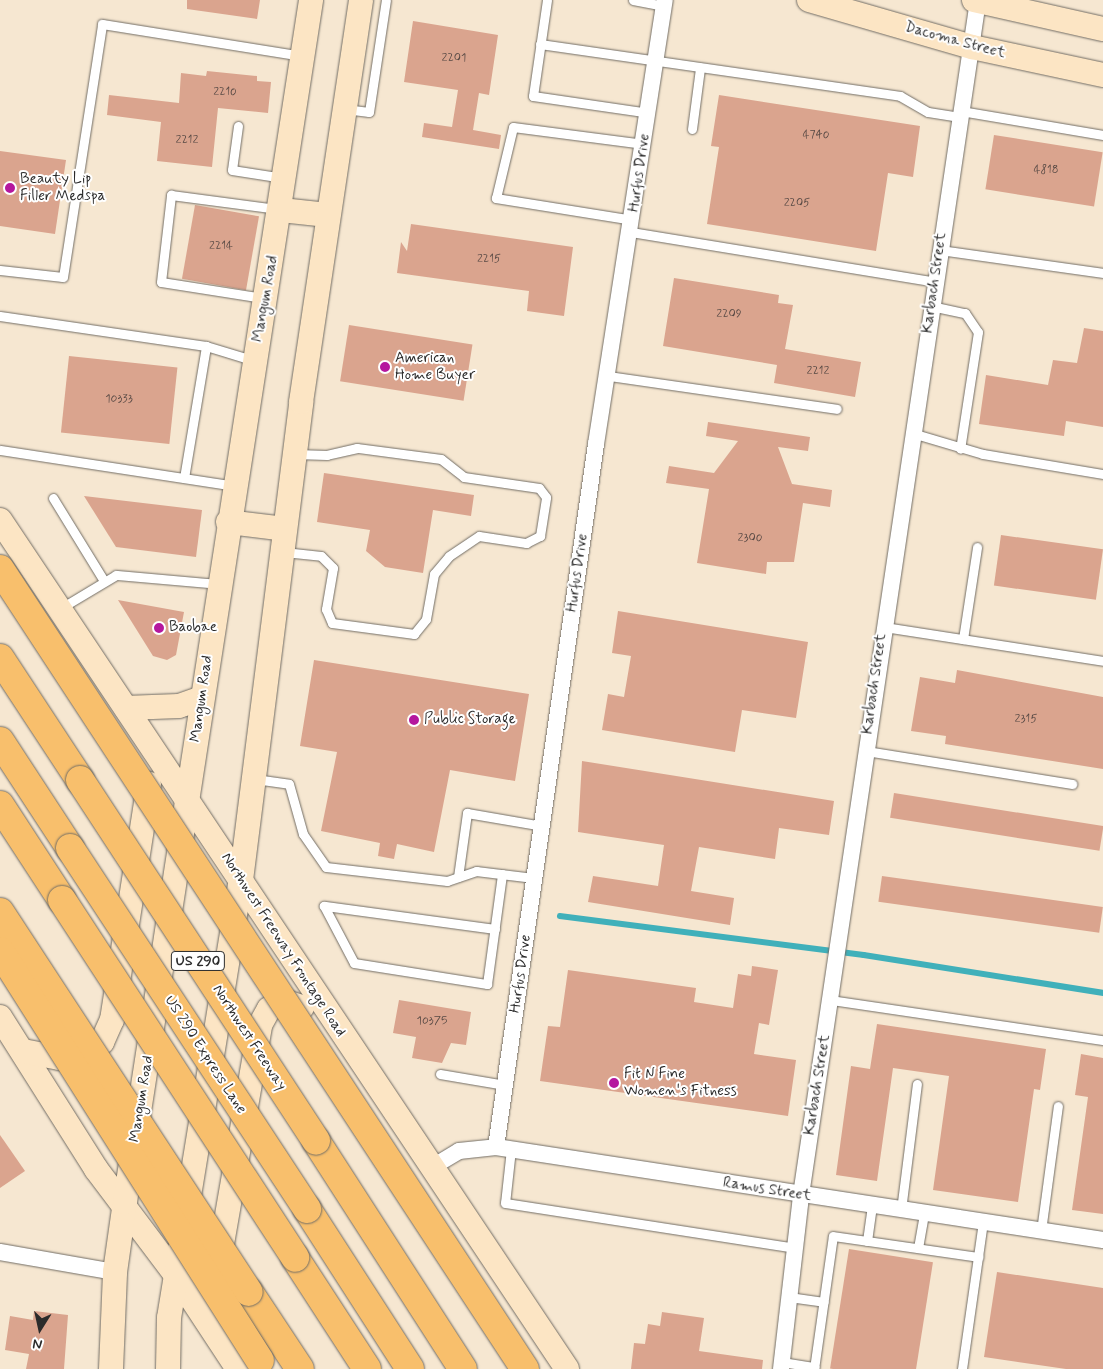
<!DOCTYPE html>
<style>
body{margin:0}
#map{position:relative;width:1103px;height:1369px;overflow:hidden;background:#f6e7d1;font-family:Mynerve,sans-serif}
div>[style]{position:absolute}
[style*='--x']{left:calc(var(--x)*1px);top:calc(var(--y)*1px);width:calc(var(--w)*1px);rotate:calc(var(--a)*1deg)}
.stream>*{height:5.5px;margin:-2.75px;padding:0 2.75px;transform-origin:2.75px;border-radius:2.75px;background:#40b0ba}
.building>*{inset:0;background:#daa48e;transform-origin:0 0}
.roads{filter:drop-shadow(0 0 1px #726d65) drop-shadow(0 0 1px #726d65)}
.service>*{height:9px;margin:-4.5px;padding:0 4.5px;transform-origin:4.5px;border-radius:4.5px;background:#fff}
.minor>*{height:16px;margin:-8px;padding:0 8px;transform-origin:8px;border-radius:8px;background:#fff}
.secondary>*{height:24px;margin:-12px;padding:0 12px;transform-origin:12px;border-radius:12px;background:#fce5c4}
.motorway>*{height:28px;margin:-14px;padding:0 14px;transform-origin:14px;border-radius:14px;background:#f8bf6c}
.bridges{filter:drop-shadow(0 0 1px #726d65) drop-shadow(0 0 1px #726d65)}
.motorway-bridge>*{height:28px;margin:-14px;padding:0 14px;transform-origin:14px;border-radius:14px;background:#f8bf6c}
.dots>*{width:14px;height:14px;translate:-50% -50%;box-sizing:border-box;border:2px solid #fff;border-radius:50%}
span{translate:-50% -50%;white-space:nowrap;text-align:center;line-height:1.15;-webkit-text-stroke:4px #fff;paint-order:stroke}
.number-label{font-size:12px;color:#574944}
.number-label span{-webkit-text-stroke-width:0}
.shield-label span{padding:1px 4px;background:#fff;border:1px solid;border-radius:4px;-webkit-text-stroke-width:0}
.shield-label{font-size:14px;color:#2b2b2b;font-weight:700}
.street-label{font-size:15px;color:#2b2b2b}
.poi-label{font-size:15px;color:#2b2b2b}
.left{translate:0 -50%;text-align:left}
.north{position:absolute;left:15px;top:1304px;width:50px;height:50px;-webkit-text-stroke:4px #fff;paint-order:stroke;rotate:190deg;font-size:14px;font-weight:700;line-height:20px;text-align:center;color:#2b2b2b}
.north::after{content:'';display:block;margin:auto;width:18px;height:22px;background:#2b2b2b;clip-path:polygon(50% 0,100% 100%,50% 72%,0 100%)}
</style>
<div id="map">
<div class="stream">
<i style="--x:560;--y:916;--w:306;--a:7.3"></i>
<i style="--x:864;--y:955;--w:242;--a:9"></i>
</div>
<div class="building">
<i style="clip-path:polygon(187px 0,260px 0,257px 19px,187px 9px)"></i>
<i style="clip-path:polygon(413px 21px,498px 35px,489px 95px,479px 93px,473px 130px,501px 135px,499px 149px,422px 137px,424px 123px,452px 127px,458px 90px,404px 82px)"></i>
<i style="clip-path:polygon(207px 71px,257px 76px,257px 81px,271px 82px,268px 113px,218px 108px,212px 167px,157px 161px,161px 122px,107px 115px,109px 95px,179px 103px,181px 73px,206px 76px)"></i>
<i style="clip-path:polygon(719px 95px,920px 126px,913px 177px,888px 173px,876px 251px,707px 224px,719px 147px,711px 146px)"></i>
<i style="left:994px;top:135px;width:110px;height:55px;rotate:9deg"></i>
<i style="clip-path:polygon(0 151px,66px 160px,55px 234px,0 226px)"></i>
<i style="left:195px;top:205px;width:65px;height:75px;rotate:10deg"></i>
<i style="clip-path:polygon(411px 224px,573px 247px,564px 316px,527px 311px,529px 291px,397px 273px,401px 242px,407px 251px)"></i>
<i style="clip-path:polygon(674px 278px,779px 295px,778px 303px,793px 305px,785px 349px,861px 362px,855px 397px,774px 383px,777px 365px,663px 346px)"></i>
<i style="left:349px;top:325px;width:125px;height:57px;rotate:9deg"></i>
<i style="clip-path:polygon(1084px 328px,1103px 331px,1103px 427px,1066px 421px,1064px 436px,979px 424px,986px 375px,1048px 385px,1053px 360px,1077px 363px)"></i>
<i style="left:69px;top:356px;width:109px;height:77px;rotate:6deg"></i>
<i style="clip-path:polygon(708px 422px,810px 437px,808px 451px,778px 447px,792px 484px,832px 490px,830px 507px,803px 503px,794px 562px,767px 562px,766px 574px,697px 563px,709px 489px,666px 483px,669px 466px,714px 473px,738px 441px,706px 436px)"></i>
<i style="clip-path:polygon(324px 473px,474px 495px,471px 516px,433px 510px,423px 573px,385px 567px,366px 551px,370px 530px,317px 522px)"></i>
<i style="clip-path:polygon(84px 496px,202px 510px,196px 557px,116px 547px)"></i>
<i style="left:1001px;top:535px;width:103px;height:51px;rotate:8deg"></i>
<i style="clip-path:polygon(118px 600px,184px 612px,176px 655px,167px 660px,153px 656px)"></i>
<i style="clip-path:polygon(618px 611px,808px 642px,796px 718px,742px 710px,735px 752px,602px 730px,608px 694px,624px 697px,631px 656px,612px 653px)"></i>
<i style="clip-path:polygon(314px 660px,529px 694px,515px 781px,450px 770px,434px 852px,397px 844px,394px 859px,378px 856px,380px 843px,321px 831px,337px 752px,300px 746px)"></i>
<i style="clip-path:polygon(957px 670px,1103px 697px,1103px 769px,945px 744px,946px 736px,911px 731px,920px 677px,955px 683px)"></i>
<i style="clip-path:polygon(582px 761px,834px 801px,829px 835px,779px 828px,775px 859px,699px 847px,691px 891px,734px 898px,730px 925px,588px 902px,593px 876px,658px 886px,664px 845px,578px 832px)"></i>
<i style="left:894px;top:793px;width:212px;height:25px;rotate:9deg"></i>
<i style="left:882px;top:876px;width:223px;height:26px;rotate:8deg"></i>
<i style="clip-path:polygon(752px 966px,778px 970px,769px 1025px,759px 1023px,754px 1054px,796px 1060px,788px 1116px,540px 1081px,548px 1026px,560px 1027px,568px 970px,696px 988px,694px 1002px,733px 1008px,738px 974px,751px 976px)"></i>
<i style="clip-path:polygon(399px 1000px,471px 1012px,466px 1045px,451px 1043px,442px 1063px,412px 1058px,416px 1037px,393px 1033px)"></i>
<i style="clip-path:polygon(877px 1024px,1046px 1049px,1040px 1090px,1034px 1089px,1018px 1202px,933px 1190px,949px 1076px,893px 1068px,877px 1181px,836px 1175px,851px 1066px,870px 1069px)"></i>
<i style="clip-path:polygon(1081px 1054px,1103px 1058px,1103px 1214px,1072px 1210px,1088px 1097px,1075px 1095px)"></i>
<i style="clip-path:polygon(0 1135px,25px 1171px,0 1188px)"></i>
<i style="left:849px;top:1249px;width:85px;height:121px;rotate:9deg"></i>
<i style="clip-path:polygon(997px 1272px,1103px 1288px,1103px 1369px,1066px 1369px,984px 1357px)"></i>
<i style="clip-path:polygon(34px 1311px,68px 1315px,64px 1369px,26px 1369px,29px 1354px,5px 1350px,10px 1316px,33px 1320px)"></i>
<i style="clip-path:polygon(662px 1312px,704px 1318px,699px 1351px,763px 1360px,762px 1369px,631px 1369px,634px 1343px,645px 1344px,648px 1324px,660px 1326px)"></i>
</div>
<div class="roads">
<div class="service">
<i style="--x:547;--y:0;--w:97;--a:98.3"></i>
<i style="--x:533;--y:96;--w:117;--a:8.3"></i>
<i style="--x:633;--y:0;--w:32;--a:11"></i>
<i style="--x:540;--y:44;--w:364;--a:8.2"></i>
<i style="--x:900;--y:96;--w:32;--a:30"></i>
<i style="--x:928;--y:112;--w:32;--a:9"></i>
<i style="--x:345;--y:109;--w:24;--a:7"></i>
<i style="--x:369;--y:112;--w:113;--a:-81.4"></i>
<i style="--x:961;--y:111;--w:144;--a:9.6"></i>
<i style="--x:238;--y:126;--w:44;--a:97.8"></i>
<i style="--x:232;--y:170;--w:52;--a:8.9"></i>
<i style="--x:692;--y:129;--w:62;--a:-82.5"></i>
<i style="--x:633;--y:220;--w:139;--a:-170.9"></i>
<i style="--x:496;--y:198;--w:73;--a:-76.5"></i>
<i style="--x:513;--y:127;--w:132;--a:7.4"></i>
<i style="--x:631;--y:232;--w:308;--a:9.3"></i>
<i style="--x:940;--y:250;--w:165;--a:8"></i>
<i style="--x:0;--y:270;--w:63;--a:6.3"></i>
<i style="--x:63;--y:277;--w:256;--a:-81.2"></i>
<i style="--x:102;--y:24;--w:203;--a:9.1"></i>
<i style="--x:263;--y:298;--w:103;--a:-171.1"></i>
<i style="--x:161;--y:282;--w:88;--a:-83.4"></i>
<i style="--x:171;--y:195;--w:108;--a:7.5"></i>
<i style="--x:931;--y:306;--w:35;--a:12"></i>
<i style="--x:965;--y:313;--w:23;--a:56"></i>
<i style="--x:978;--y:332;--w:118;--a:98.7"></i>
<i style="--x:0;--y:316;--w:208;--a:8.3"></i>
<i style="--x:609;--y:376;--w:230;--a:8.2"></i>
<i style="--x:912;--y:433;--w:74;--a:16.5"></i>
<i style="--x:983;--y:454;--w:122;--a:9.5"></i>
<i style="--x:0;--y:450;--w:237;--a:8.7"></i>
<i style="--x:184;--y:478;--w:134;--a:-80.5"></i>
<i style="--x:206;--y:346;--w:51;--a:17"></i>
<i style="--x:53;--y:498;--w:97;--a:58.4"></i>
<i style="--x:284;--y:552;--w:37;--a:6"></i>
<i style="--x:321;--y:556;--w:17;--a:45"></i>
<i style="--x:333;--y:568;--w:42;--a:99.7"></i>
<i style="--x:326;--y:609;--w:15;--a:67"></i>
<i style="--x:332;--y:623;--w:83;--a:7.6"></i>
<i style="--x:414;--y:634;--w:19;--a:-51"></i>
<i style="--x:426;--y:619;--w:46;--a:-79.9"></i>
<i style="--x:434;--y:574;--w:23;--a:-50"></i>
<i style="--x:449;--y:556;--w:36;--a:-34"></i>
<i style="--x:479;--y:536;--w:48;--a:8.5"></i>
<i style="--x:526;--y:543;--w:16;--a:-27"></i>
<i style="--x:540;--y:536;--w:39;--a:-81"></i>
<i style="--x:546;--y:497;--w:11;--a:-128"></i>
<i style="--x:539;--y:488;--w:76;--a:-171.7"></i>
<i style="--x:464;--y:477;--w:29;--a:-142"></i>
<i style="--x:441;--y:459;--w:85;--a:-172.5"></i>
<i style="--x:357;--y:448;--w:31;--a:167"></i>
<i style="--x:327;--y:455;--w:32;--a:-178"></i>
<i style="--x:61;--y:608;--w:64;--a:-31"></i>
<i style="--x:116;--y:575;--w:103;--a:5"></i>
<i style="--x:884;--y:627;--w:222;--a:8.8"></i>
<i style="--x:963;--y:639;--w:93;--a:-81.3"></i>
<i style="--x:866;--y:751;--w:209;--a:9.1"></i>
<i style="--x:255;--y:779;--w:34;--a:8"></i>
<i style="--x:289;--y:784;--w:52;--a:74.4"></i>
<i style="--x:303;--y:834;--w:40;--a:55.1"></i>
<i style="--x:326;--y:867;--w:122;--a:6.6"></i>
<i style="--x:447;--y:881;--w:31;--a:-19"></i>
<i style="--x:476;--y:871;--w:58;--a:6.9"></i>
<i style="--x:458;--y:877;--w:65;--a:-82"></i>
<i style="--x:467;--y:813;--w:76;--a:9.8"></i>
<i style="--x:495;--y:929;--w:173;--a:-172.3"></i>
<i style="--x:324;--y:906;--w:64;--a:62.2"></i>
<i style="--x:354;--y:963;--w:135;--a:9"></i>
<i style="--x:487;--y:984;--w:111;--a:-82.2"></i>
<i style="--x:831;--y:1000;--w:275;--a:8.4"></i>
<i style="--x:440;--y:1074;--w:66;--a:9.6"></i>
<i style="--x:511;--y:1149;--w:54;--a:96.3"></i>
<i style="--x:505;--y:1203;--w:293;--a:8.8"></i>
<i style="--x:901;--y:1210;--w:127;--a:-82.8"></i>
<i style="--x:1041;--y:1231;--w:126;--a:-82.3"></i>
<i style="--x:867;--y:1241;--w:35;--a:-82"></i>
<i style="--x:918;--y:1248;--w:36;--a:-80"></i>
<i style="--x:789;--y:1297;--w:35;--a:8"></i>
<i style="--x:782;--y:1362;--w:33;--a:9"></i>
<i style="--x:814;--y:1369;--w:134;--a:-81.9"></i>
<i style="--x:833;--y:1236;--w:147;--a:8.2"></i>
<i style="--x:962;--y:1369;--w:148;--a:-81.9"></i>
</div>
<div class="minor">
<i style="--x:496;--y:1147;--w:710;--a:-81.9"></i>
<i style="--x:596;--y:444;--w:449;--a:-81.2"></i>
<i style="--x:434;--y:1166;--w:29;--a:-31"></i>
<i style="--x:459;--y:1151;--w:37;--a:-6"></i>
<i style="--x:496;--y:1147;--w:614;--a:8.71"></i>
<i style="--x:0;--y:1252;--w:117;--a:9.9"></i>
<i style="--x:781;--y:1369;--w:175;--a:-83.4"></i>
<i style="--x:801;--y:1195;--w:1208;--a:-81.57"></i>
</div>
<div class="secondary">
<i style="--x:809;--y:0;--w:170;--a:16.1"></i>
<i style="--x:972;--y:47;--w:134;--a:12.1"></i>
<i style="--x:974;--y:0;--w:132;--a:12.7"></i>
<i style="--x:281;--y:210;--w:47;--a:6.1"></i>
<i style="--x:0;--y:520;--w:1021;--a:56.26"></i>
<i style="--x:228;--y:522;--w:57;--a:7"></i>
<i style="--x:126;--y:708;--w:53;--a:-2.2"></i>
<i style="--x:179;--y:706;--w:24;--a:-19"></i>
<i style="--x:0;--y:1017;--w:180;--a:57.7"></i>
<i style="--x:96;--y:1169;--w:133;--a:53"></i>
<i style="--x:176;--y:1275;--w:113;--a:56.6"></i>
<i style="--x:23;--y:1051;--w:37;--a:11"></i>
<i style="--x:59;--y:1058;--w:28;--a:-6"></i>
<i style="--x:87;--y:1055;--w:20;--a:-41"></i>
<i style="--x:102;--y:1042;--w:24;--a:-66"></i>
<i style="--x:112;--y:1020;--w:239;--a:-81.1"></i>
<i style="--x:219;--y:1261;--w:240;--a:-80.1"></i>
<i style="--x:260;--y:1025;--w:18;--a:-61"></i>
<i style="--x:269;--y:1009;--w:16;--a:-30"></i>
<i style="--x:283;--y:1001;--w:20;--a:18"></i>
<i style="--x:111;--y:1369;--w:97;--a:-87.6"></i>
<i style="--x:115;--y:1272;--w:71;--a:-81.9"></i>
<i style="--x:125;--y:1202;--w:1216;--a:-81.2"></i>
<i style="--x:168;--y:1369;--w:51;--a:-88.9"></i>
<i style="--x:169;--y:1318;--w:444;--a:-80.7"></i>
<i style="--x:241;--y:880;--w:482;--a:-82.8"></i>
<i style="--x:301;--y:402;--w:406;--a:-81.5"></i>
</div>
<div class="motorway">
<i style="--x:0;--y:658;--w:146;--a:56.7"></i>
<i style="--x:0;--y:741;--w:128;--a:56.8"></i>
<i style="--x:0;--y:805;--w:113;--a:56.9"></i>
<i style="--x:316;--y:1141;--w:271;--a:57.2"></i>
<i style="--x:307;--y:1209;--w:190;--a:57.2"></i>
<i style="--x:295;--y:1258;--w:132;--a:57"></i>
<i style="--x:249;--y:1292;--w:92;--a:56.5"></i>
</div>
</div>
<div class="bridges">
<div class="motorway-bridge">
<i style="--x:0;--y:569;--w:957;--a:56.73"></i>
<i style="--x:80;--y:780;--w:431;--a:56.8"></i>
<i style="--x:70;--y:848;--w:432;--a:56.7"></i>
<i style="--x:62;--y:900;--w:427;--a:56.9"></i>
<i style="--x:0;--y:912;--w:454;--a:56.8"></i>
<i style="--x:0;--y:951;--w:485;--a:57.6"></i>
</div>
</div>
<div class="dots">
<i style="left:10px;top:188px;background:#b5179e"></i>
<i style="left:385px;top:367px;background:#b5179e"></i>
<i style="left:159px;top:628px;background:#b5179e"></i>
<i style="left:414px;top:720px;background:#b5179e"></i>
<i style="left:614px;top:1083px;background:#b5179e"></i>
</div>
<div class="number-label">
<span style="left:454px;top:59px">2201</span>
<span style="left:225px;top:93px">2210</span>
<span style="left:816px;top:136px">4740</span>
<span style="left:187px;top:141px">2212</span>
<span style="left:1046px;top:171px">4818</span>
<span style="left:797px;top:204px">2205</span>
<span style="left:221px;top:247px">2214</span>
<span style="left:489px;top:260px">2215</span>
<span style="left:729px;top:315px">2209</span>
<span style="left:818px;top:372px">2212</span>
<span style="left:119px;top:400px">10333</span>
<span style="left:750px;top:539px">2300</span>
<span style="left:1026px;top:720px">2315</span>
<span style="left:432px;top:1022px">10375</span>
</div>
<div class="shield-label">
<span style="left:198px;top:961px">US 290</span>
</div>
<div class="street-label">
<span style="left:955px;top:41px;rotate:15deg">Dacoma Street</span>
<span style="left:640px;top:173px;rotate:-82deg">Hurfus Drive</span>
<span style="left:935px;top:283px;rotate:-82deg">Karbach Street</span>
<span style="left:266px;top:299px;rotate:-80deg">Mangum Road</span>
<span style="left:578px;top:573px;rotate:-82deg">Hurfus Drive</span>
<span style="left:875px;top:684px;rotate:-82deg">Karbach Street</span>
<span style="left:202px;top:699px;rotate:-82deg">Mangum Road</span>
<span style="left:283px;top:945px;rotate:57deg">Northwest Freeway Frontage Road</span>
<span style="left:521px;top:974px;rotate:-82deg">Hurfus Drive</span>
<span style="left:249px;top:1038px;rotate:57deg">Northwest Freeway</span>
<span style="left:205px;top:1055px;rotate:57deg">US 290 Express Lane</span>
<span style="left:818px;top:1085px;rotate:-81deg">Karbach Street</span>
<span style="left:142px;top:1099px;rotate:-81deg">Mangum Road</span>
<span style="left:767px;top:1190px;rotate:9deg">Ramus Street</span>
</div>
<div class="poi-label">
<span class="left" style="left:20px;top:188px">Beauty Lip<br>Filler Medspa</span>
<span class="left" style="left:395px;top:367px">American<br>Home Buyer</span>
<span class="left" style="left:169px;top:628px">Baobae</span>
<span class="left" style="left:424px;top:720px">Public Storage</span>
<span class="left" style="left:624px;top:1083px">Fit N Fine<br>Women's Fitness</span>
</div>
<div class="north">N</div>
</div>
